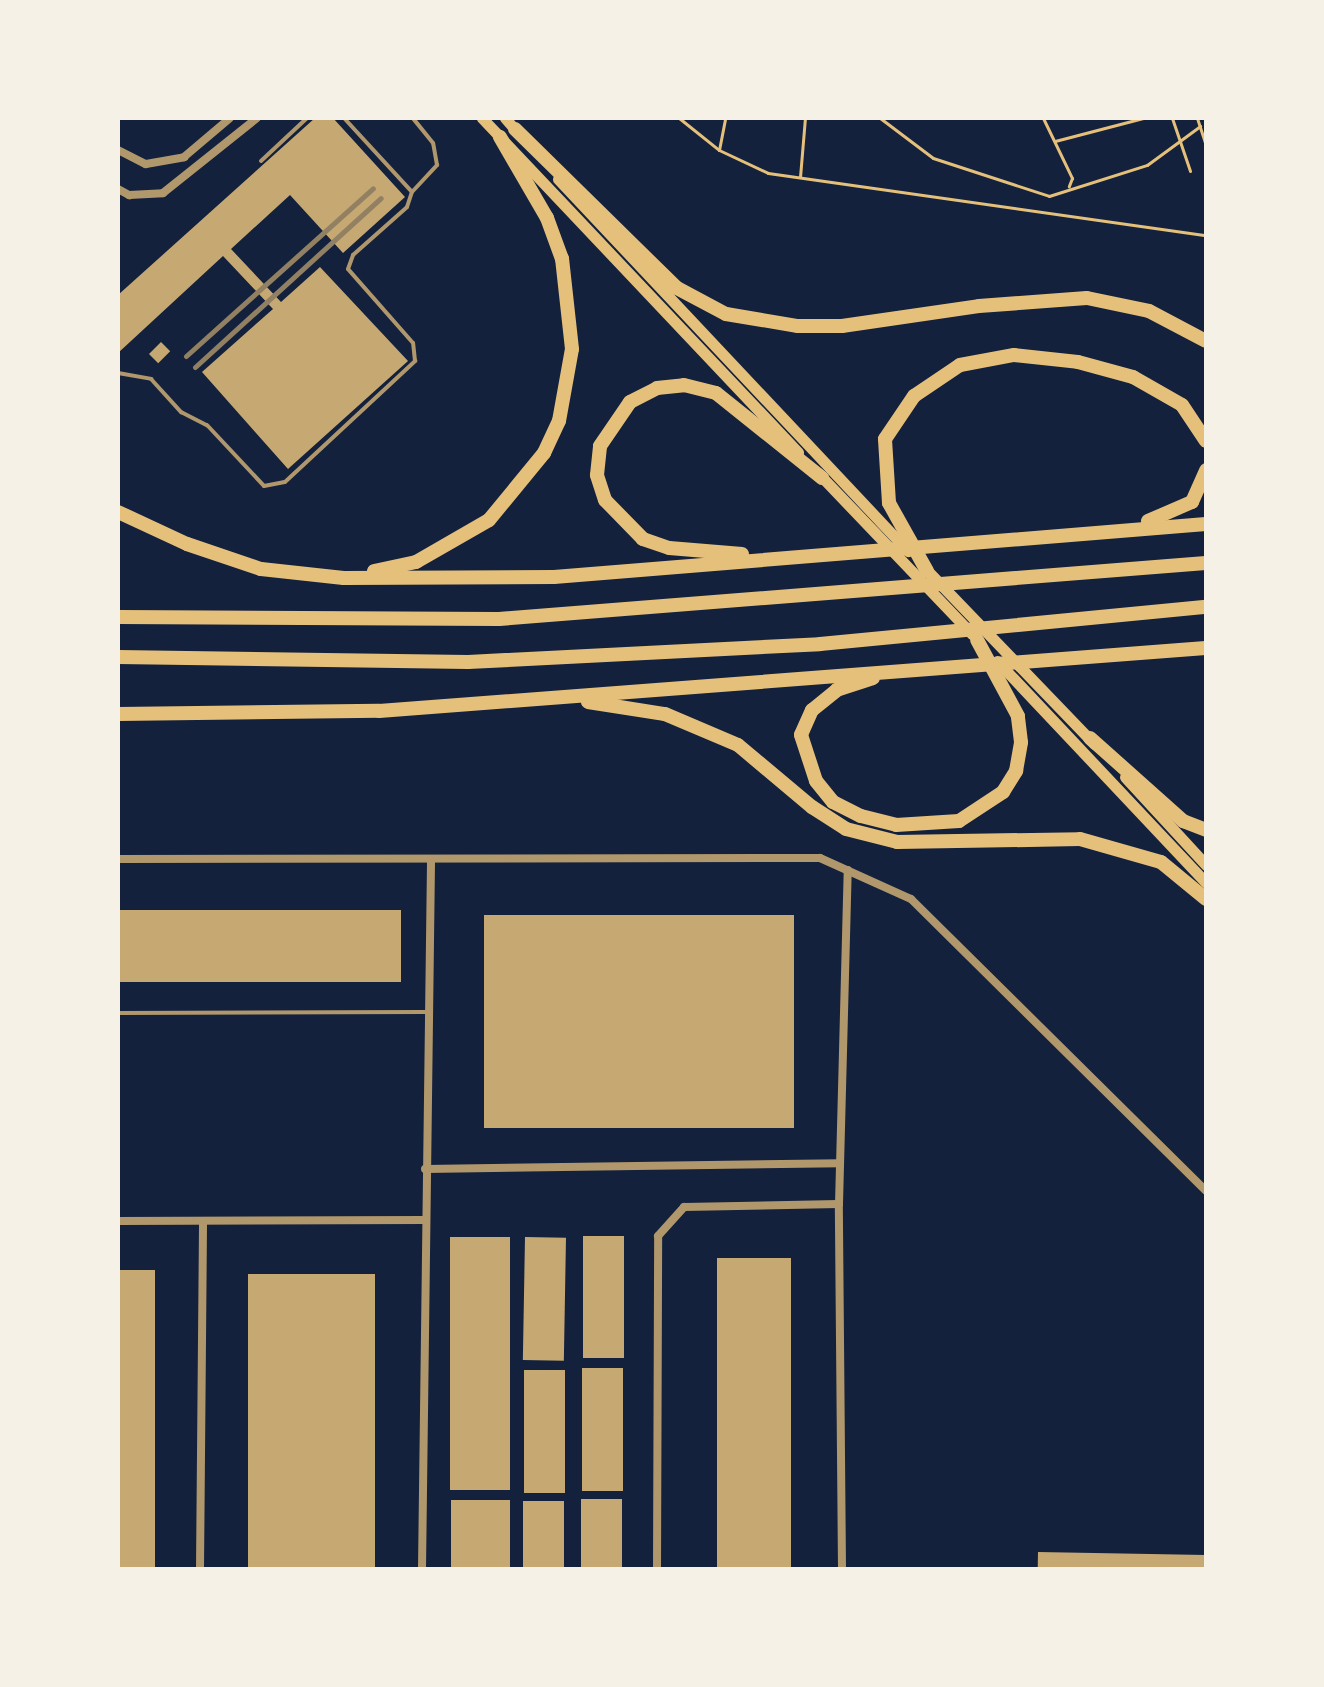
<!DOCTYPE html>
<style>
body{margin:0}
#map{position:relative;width:1324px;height:1687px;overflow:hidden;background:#14213d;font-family:Signika,sans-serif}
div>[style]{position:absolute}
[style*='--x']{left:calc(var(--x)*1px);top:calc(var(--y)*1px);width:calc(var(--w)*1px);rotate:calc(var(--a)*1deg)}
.building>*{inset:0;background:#c6a872;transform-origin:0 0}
.path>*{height:3px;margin:-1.5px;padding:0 1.5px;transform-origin:1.5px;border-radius:1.5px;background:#e5c07b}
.service>*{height:4px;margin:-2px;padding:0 2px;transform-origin:2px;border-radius:2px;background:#b1986c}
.minor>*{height:8px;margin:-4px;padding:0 4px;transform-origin:4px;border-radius:4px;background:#b1986c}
.secondary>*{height:11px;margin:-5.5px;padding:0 5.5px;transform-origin:5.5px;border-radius:5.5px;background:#e5c07b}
.motorway>*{height:14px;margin:-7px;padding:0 7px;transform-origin:7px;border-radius:7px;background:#e5c07b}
.rail>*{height:5px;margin:-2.5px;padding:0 2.5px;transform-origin:2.5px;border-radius:2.5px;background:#918062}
span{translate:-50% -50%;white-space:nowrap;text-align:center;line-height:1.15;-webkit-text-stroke:8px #f6f1e7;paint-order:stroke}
.frame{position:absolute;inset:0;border:120px solid #f6f1e7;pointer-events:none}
</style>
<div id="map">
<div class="building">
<i style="clip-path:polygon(315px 118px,333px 118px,405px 197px,343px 253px,290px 195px,231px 249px,281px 302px,320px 267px,408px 361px,288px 469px,202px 372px,273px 309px,223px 256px,118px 353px,118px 295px)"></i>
<i style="left:161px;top:342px;width:13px;height:17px;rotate:45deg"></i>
<i style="left:118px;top:910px;width:283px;height:72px"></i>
<i style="left:484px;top:915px;width:310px;height:213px"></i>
<i style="left:583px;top:1236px;width:41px;height:122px"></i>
<i style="left:450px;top:1237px;width:60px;height:253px"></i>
<i style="left:525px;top:1237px;width:41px;height:123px;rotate:1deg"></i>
<i style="left:717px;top:1258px;width:74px;height:311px"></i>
<i style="left:118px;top:1270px;width:37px;height:299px"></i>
<i style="left:248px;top:1274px;width:127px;height:295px"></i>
<i style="left:582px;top:1368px;width:41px;height:123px"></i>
<i style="left:524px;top:1370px;width:41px;height:123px"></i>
<i style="left:581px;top:1499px;width:41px;height:70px"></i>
<i style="left:451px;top:1500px;width:59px;height:69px"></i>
<i style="left:523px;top:1501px;width:41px;height:68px"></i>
<i style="left:1038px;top:1552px;width:168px;height:17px;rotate:1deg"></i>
</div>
<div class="path">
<i style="--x:679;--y:118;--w:51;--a:38.7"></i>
<i style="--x:719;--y:150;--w:54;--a:25.1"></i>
<i style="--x:768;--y:173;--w:442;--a:8.1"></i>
<i style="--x:880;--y:118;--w:66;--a:37"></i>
<i style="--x:933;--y:158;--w:122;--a:18.1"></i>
<i style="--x:1049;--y:196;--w:103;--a:-17.6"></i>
<i style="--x:1147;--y:165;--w:66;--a:-36.3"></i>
<i style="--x:1043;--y:118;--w:67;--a:64.2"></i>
<i style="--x:1072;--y:178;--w:9;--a:111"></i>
<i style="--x:1172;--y:118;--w:56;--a:71.2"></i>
<i style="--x:1197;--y:118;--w:29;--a:72"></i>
<i style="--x:1055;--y:141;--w:91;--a:-14.6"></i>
<i style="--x:719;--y:150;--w:33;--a:-79"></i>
<i style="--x:800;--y:177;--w:59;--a:-85.2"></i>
</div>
<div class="service">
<i style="--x:344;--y:118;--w:100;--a:47.4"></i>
<i style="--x:261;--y:161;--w:63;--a:-43.1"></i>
<i style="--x:118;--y:373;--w:34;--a:10"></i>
<i style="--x:151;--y:379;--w:45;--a:47.7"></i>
<i style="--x:181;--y:412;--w:29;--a:27"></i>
<i style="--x:207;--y:425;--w:83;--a:46.9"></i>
<i style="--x:264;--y:486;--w:21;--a:-11"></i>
<i style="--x:285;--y:482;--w:178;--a:-42.9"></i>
<i style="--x:415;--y:361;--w:18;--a:-96"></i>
<i style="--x:413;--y:343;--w:98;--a:-131.3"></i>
<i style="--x:348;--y:269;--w:15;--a:-70"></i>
<i style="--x:353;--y:255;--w:72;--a:-41.6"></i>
<i style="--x:407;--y:207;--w:16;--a:-72"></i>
<i style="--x:412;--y:192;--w:37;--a:-47"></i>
<i style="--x:437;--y:165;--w:22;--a:-100"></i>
<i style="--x:433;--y:143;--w:32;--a:-129"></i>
<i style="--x:118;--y:1013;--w:307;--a:-0.2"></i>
</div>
<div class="minor">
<i style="--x:118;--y:150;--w:31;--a:27"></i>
<i style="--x:146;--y:164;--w:39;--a:-10"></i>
<i style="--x:184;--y:157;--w:60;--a:-40.3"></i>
<i style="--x:118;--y:189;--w:13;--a:29"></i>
<i style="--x:129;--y:195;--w:34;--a:-3"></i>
<i style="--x:163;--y:193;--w:120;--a:-38.6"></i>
<i style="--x:118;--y:859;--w:702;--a:-0.08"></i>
<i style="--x:820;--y:858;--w:100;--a:24.3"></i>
<i style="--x:911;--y:899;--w:415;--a:44.7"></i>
<i style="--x:425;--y:1169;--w:415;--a:-0.8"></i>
<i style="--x:118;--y:1221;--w:307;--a:-0.2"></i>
<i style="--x:200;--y:1569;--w:347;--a:-89.5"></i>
<i style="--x:422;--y:1569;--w:710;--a:-89.27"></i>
<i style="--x:657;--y:1569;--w:333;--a:-89.8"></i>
<i style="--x:658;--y:1236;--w:39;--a:-48"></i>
<i style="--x:684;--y:1207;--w:155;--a:-1.1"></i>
<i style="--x:842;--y:1569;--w:365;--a:-90.5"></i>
<i style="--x:839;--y:1204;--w:334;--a:-88.5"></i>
</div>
<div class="secondary">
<i style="--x:482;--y:118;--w:460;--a:46.6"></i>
<i style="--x:505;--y:118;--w:20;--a:49"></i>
<i style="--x:558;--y:179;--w:511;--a:46.75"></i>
<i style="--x:818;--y:473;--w:223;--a:46.3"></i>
<i style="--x:923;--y:566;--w:247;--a:46.1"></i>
<i style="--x:997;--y:661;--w:305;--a:46.7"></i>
<i style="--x:1125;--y:777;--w:120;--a:47.4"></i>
</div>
<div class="motorway">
<i style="--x:515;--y:129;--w:227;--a:44.5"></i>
<i style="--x:677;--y:288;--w:55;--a:28"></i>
<i style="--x:726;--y:314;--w:73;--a:9.5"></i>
<i style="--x:798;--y:326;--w:44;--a:0"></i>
<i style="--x:842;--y:326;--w:138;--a:-8.3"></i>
<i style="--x:979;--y:306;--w:108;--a:-4.2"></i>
<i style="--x:1087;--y:298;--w:63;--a:11.8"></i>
<i style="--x:1149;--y:311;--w:64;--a:27.8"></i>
<i style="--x:118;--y:512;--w:76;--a:24.9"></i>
<i style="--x:187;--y:544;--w:78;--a:18.7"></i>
<i style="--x:261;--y:569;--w:83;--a:6.2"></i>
<i style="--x:344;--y:578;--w:210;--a:-0.3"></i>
<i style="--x:554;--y:577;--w:654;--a:-4.65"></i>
<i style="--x:1148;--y:521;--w:48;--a:-23.4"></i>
<i style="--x:1192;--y:502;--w:35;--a:-66"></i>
<i style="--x:742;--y:554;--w:73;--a:-175.3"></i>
<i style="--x:669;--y:548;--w:28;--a:-161"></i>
<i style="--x:643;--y:539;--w:54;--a:-134.3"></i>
<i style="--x:605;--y:500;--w:26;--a:-108"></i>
<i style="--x:597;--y:475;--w:29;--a:-84"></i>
<i style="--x:600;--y:446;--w:53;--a:-55.7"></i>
<i style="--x:630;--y:402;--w:30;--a:-27"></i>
<i style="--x:657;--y:388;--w:27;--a:-6"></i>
<i style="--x:684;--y:385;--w:33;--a:14"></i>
<i style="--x:716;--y:393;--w:136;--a:38.7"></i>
<i style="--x:374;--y:571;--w:43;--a:-12.1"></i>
<i style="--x:416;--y:562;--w:84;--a:-29.9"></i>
<i style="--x:489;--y:520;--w:87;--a:-50.6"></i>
<i style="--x:544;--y:453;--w:35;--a:-65"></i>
<i style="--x:559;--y:421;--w:73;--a:-79.8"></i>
<i style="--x:572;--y:349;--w:91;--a:-96.3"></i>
<i style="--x:562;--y:259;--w:44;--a:-110.1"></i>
<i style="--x:547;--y:218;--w:94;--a:-120.1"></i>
<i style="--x:927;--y:571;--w:78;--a:-119.2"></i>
<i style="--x:889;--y:503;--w:64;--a:-93.6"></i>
<i style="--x:885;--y:439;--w:52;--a:-56"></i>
<i style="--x:914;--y:396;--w:55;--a:-34"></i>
<i style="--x:960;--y:365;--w:55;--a:-10.5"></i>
<i style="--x:1014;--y:355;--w:64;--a:6.2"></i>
<i style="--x:1078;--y:362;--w:57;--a:15.3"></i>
<i style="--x:1133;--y:377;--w:56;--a:29.7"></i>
<i style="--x:1182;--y:405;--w:43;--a:56.3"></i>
<i style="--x:118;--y:617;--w:381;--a:0.3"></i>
<i style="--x:499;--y:619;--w:709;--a:-4.53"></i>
<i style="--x:118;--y:657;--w:350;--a:0.8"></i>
<i style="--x:468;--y:662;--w:352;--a:-2.9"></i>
<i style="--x:820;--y:644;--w:388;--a:-5.5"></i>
<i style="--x:873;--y:678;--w:38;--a:162"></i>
<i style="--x:837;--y:690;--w:32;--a:141"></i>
<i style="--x:812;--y:710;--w:27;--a:114"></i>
<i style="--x:801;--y:735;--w:48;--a:71.9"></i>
<i style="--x:816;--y:781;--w:27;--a:51"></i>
<i style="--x:833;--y:802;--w:31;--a:27"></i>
<i style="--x:861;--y:816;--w:36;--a:14"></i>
<i style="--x:896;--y:825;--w:63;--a:-3.6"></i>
<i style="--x:959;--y:821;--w:53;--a:-33.4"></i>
<i style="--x:1003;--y:792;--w:25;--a:-58"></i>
<i style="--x:1016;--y:771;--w:29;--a:-80"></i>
<i style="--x:1021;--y:742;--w:26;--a:-97"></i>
<i style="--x:1018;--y:716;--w:86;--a:-118.3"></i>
<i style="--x:588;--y:702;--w:78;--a:8.9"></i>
<i style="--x:665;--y:714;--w:79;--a:23"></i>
<i style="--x:738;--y:745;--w:97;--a:40"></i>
<i style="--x:812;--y:807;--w:40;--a:32.9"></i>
<i style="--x:846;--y:829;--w:53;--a:14.3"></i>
<i style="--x:897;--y:842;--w:183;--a:-0.9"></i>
<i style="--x:1080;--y:839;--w:84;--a:15.9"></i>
<i style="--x:1161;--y:862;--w:58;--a:39.4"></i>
<i style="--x:118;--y:714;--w:261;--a:-0.7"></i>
<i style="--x:379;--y:711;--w:829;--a:-4.36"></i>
<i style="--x:1090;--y:738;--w:125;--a:41.7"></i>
<i style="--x:1183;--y:821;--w:25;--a:21"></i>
</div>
<div class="rail">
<i style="--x:186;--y:356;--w:251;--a:-41.9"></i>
<i style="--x:195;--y:367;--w:251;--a:-42.3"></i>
</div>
<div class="frame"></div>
</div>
